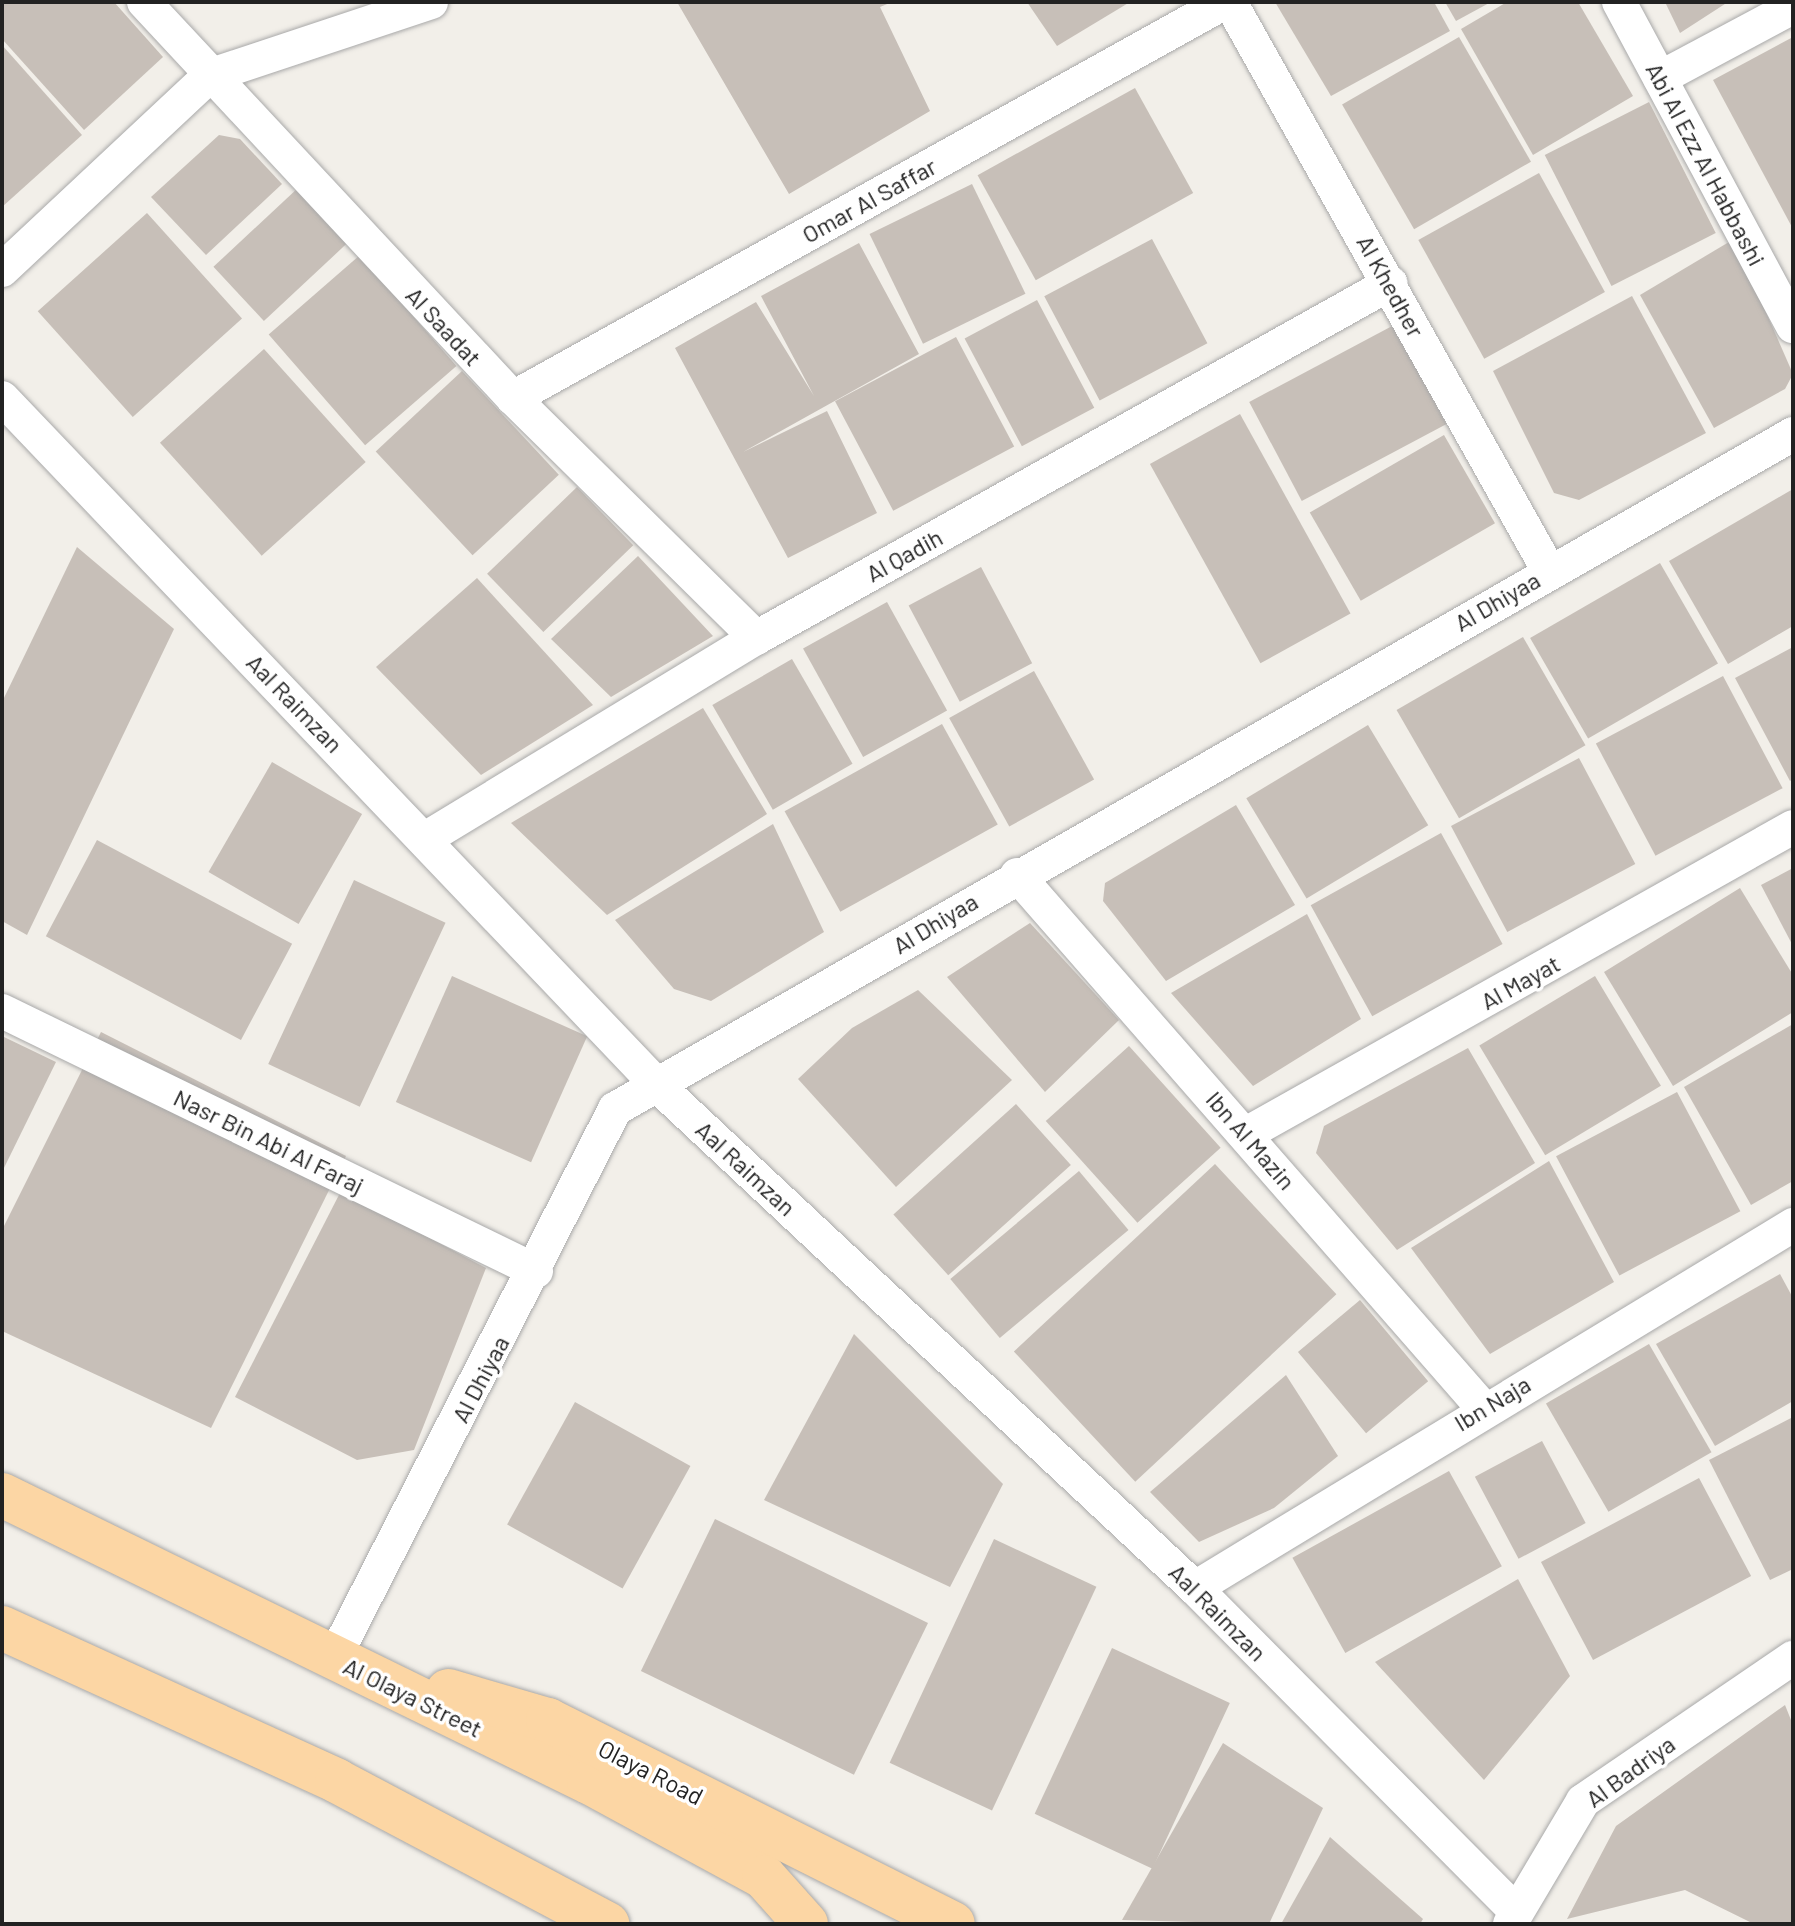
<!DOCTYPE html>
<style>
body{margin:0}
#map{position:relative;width:1795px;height:1926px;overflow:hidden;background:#f2efe9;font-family:Barlow,sans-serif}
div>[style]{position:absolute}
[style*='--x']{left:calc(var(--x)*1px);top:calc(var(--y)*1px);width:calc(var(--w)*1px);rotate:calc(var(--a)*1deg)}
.building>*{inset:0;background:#c7bfb8;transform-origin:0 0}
.roads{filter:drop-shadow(0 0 2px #a9a9a9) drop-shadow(0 0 2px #a9a9a9)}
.street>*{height:34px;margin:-17px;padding:0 17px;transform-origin:17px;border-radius:17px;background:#fff}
.primary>*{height:44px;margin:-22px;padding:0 22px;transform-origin:22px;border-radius:22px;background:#fcd6a4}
span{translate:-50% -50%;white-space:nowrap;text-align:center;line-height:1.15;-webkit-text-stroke:7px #fff;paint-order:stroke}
.street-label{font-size:24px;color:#222}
.frame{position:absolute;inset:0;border:4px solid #222;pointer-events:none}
</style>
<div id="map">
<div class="building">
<i style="clip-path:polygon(2px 2px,114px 2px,163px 57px,84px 130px,2px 39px)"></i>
<i style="clip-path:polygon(677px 2px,892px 2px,880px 7px,930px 111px,789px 194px)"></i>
<i style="clip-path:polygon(1027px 2px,1130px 2px,1057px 46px)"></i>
<i style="clip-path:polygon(1275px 2px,1434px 2px,1450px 31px,1331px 96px)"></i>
<i style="clip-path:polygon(1445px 2px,1491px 2px,1456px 21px)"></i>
<i style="clip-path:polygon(1507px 2px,1578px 2px,1633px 96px,1533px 155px,1461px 29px)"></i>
<i style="clip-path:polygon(1665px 2px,1728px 2px,1680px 33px)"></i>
<i style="left:1459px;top:37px;width:144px;height:135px;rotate:60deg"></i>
<i style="clip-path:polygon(1793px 37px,1793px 229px,1713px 80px)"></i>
<i style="clip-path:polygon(2px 45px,82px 135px,2px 207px)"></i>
<i style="left:1135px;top:88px;width:120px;height:180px;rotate:61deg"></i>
<i style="left:1649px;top:102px;width:147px;height:117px;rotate:63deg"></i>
<i style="clip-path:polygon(219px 135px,240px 139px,282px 184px,206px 255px,151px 197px)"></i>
<i style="left:1539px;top:173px;width:136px;height:138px;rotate:61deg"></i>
<i style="left:972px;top:184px;width:122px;height:114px;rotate:64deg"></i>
<i style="left:299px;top:187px;width:74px;height:117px;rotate:47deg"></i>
<i style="left:147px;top:213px;width:142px;height:147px;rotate:48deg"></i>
<i style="left:1152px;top:239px;width:118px;height:122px;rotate:62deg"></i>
<i style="clip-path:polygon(1734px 239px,1793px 374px,1785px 389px,1714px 428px,1640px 295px)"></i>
<i style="clip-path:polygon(859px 243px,919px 354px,743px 452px,827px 411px,877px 513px,788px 558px,675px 348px,756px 302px,814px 396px,761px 296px)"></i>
<i style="left:360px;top:255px;width:147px;height:121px;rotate:49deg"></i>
<i style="clip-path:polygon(1632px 296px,1706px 433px,1579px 500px,1554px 493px,1493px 371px)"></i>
<i style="left:1037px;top:300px;width:122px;height:82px;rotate:62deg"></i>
<i style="left:1394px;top:325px;width:112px;height:164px;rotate:62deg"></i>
<i style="left:956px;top:337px;width:124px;height:137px;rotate:62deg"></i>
<i style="left:264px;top:349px;width:152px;height:140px;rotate:48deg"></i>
<i style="left:462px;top:371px;width:142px;height:118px;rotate:47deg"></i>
<i style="left:1240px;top:414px;width:228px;height:103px;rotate:61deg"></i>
<i style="left:1444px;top:435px;width:102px;height:155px;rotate:60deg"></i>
<i style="left:577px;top:487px;width:81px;height:125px;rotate:46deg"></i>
<i style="clip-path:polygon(1793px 489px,1793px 626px,1728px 664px,1669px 561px)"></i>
<i style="clip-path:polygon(77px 547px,174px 629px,27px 935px,2px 921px,2px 702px)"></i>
<i style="clip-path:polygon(638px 556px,713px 636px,611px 697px,551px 639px)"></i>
<i style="left:1660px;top:563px;width:116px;height:150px;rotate:60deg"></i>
<i style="left:981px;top:567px;width:109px;height:82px;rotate:62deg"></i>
<i style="clip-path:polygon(477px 578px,593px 705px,481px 775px,376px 667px)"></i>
<i style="left:887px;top:602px;width:124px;height:96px;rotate:61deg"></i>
<i style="left:1523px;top:637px;width:125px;height:146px;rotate:60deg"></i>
<i style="clip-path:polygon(1793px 647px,1793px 779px,1790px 781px,1735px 678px)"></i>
<i style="left:792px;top:659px;width:121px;height:92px;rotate:60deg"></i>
<i style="left:1034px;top:671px;width:124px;height:97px;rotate:61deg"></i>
<i style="left:1723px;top:676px;width:127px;height:144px;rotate:62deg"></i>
<i style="clip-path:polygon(703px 708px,767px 814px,607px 915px,511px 823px)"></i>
<i style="left:942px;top:724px;width:115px;height:180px;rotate:61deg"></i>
<i style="left:1368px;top:725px;width:117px;height:142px;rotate:59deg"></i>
<i style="left:1579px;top:758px;width:120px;height:145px;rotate:62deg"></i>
<i style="left:272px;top:762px;width:104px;height:127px;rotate:30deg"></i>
<i style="clip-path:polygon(1236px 805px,1295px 905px,1166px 981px,1103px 901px,1105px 883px)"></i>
<i style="clip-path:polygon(773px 824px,824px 932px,711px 1001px,674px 989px,615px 920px)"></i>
<i style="left:1441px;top:833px;width:127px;height:149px;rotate:61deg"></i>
<i style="left:97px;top:840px;width:221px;height:109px;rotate:28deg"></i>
<i style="clip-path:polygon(1793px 868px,1793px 946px,1761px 885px)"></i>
<i style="left:354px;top:880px;width:101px;height:203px;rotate:25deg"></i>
<i style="clip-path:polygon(1740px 888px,1793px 975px,1793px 1012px,1673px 1086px,1604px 972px)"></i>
<i style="clip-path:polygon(1307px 914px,1361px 1019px,1253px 1086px,1171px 993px)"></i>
<i style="clip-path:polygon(1030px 923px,1119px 1020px,1045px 1092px,947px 977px)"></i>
<i style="left:452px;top:976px;width:148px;height:138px;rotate:24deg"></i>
<i style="left:1595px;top:976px;width:128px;height:135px;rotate:59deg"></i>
<i style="clip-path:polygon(918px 990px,1012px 1080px,896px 1187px,798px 1079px,852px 1028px)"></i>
<i style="clip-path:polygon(1793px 1024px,1793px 1181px,1751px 1205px,1684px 1087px)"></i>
<i style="clip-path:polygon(101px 1032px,346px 1156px,211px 1428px,2px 1331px,2px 1230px)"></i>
<i style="clip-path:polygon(2px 1036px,56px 1062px,2px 1172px)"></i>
<i style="left:1129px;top:1046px;width:137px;height:112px;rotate:48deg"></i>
<i style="clip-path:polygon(1468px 1048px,1535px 1163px,1397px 1250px,1316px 1153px,1324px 1126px)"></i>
<i style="left:1677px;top:1092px;width:135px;height:137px;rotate:62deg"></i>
<i style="left:1016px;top:1104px;width:82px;height:165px;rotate:48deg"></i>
<i style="clip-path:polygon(1549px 1161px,1614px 1282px,1490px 1354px,1411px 1248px)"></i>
<i style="left:1215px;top:1164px;width:178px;height:275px;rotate:47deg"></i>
<i style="left:1079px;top:1171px;width:77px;height:168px;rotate:50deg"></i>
<i style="clip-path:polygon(341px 1191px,486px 1268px,414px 1450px,357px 1460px,235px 1397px)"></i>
<i style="clip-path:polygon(1780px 1274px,1793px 1298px,1793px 1401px,1715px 1446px,1656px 1344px)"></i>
<i style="left:1360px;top:1300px;width:106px;height:81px;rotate:50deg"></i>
<i style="clip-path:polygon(854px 1334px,1003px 1484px,950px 1587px,764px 1500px)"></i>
<i style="left:1649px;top:1344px;width:125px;height:119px;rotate:60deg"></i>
<i style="clip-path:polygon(1286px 1375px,1338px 1456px,1274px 1508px,1199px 1542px,1150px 1492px)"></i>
<i style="left:575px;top:1402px;width:132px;height:140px;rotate:29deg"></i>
<i style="clip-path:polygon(1793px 1417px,1793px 1569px,1770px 1580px,1709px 1460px)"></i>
<i style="left:1542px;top:1441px;width:93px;height:76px;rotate:62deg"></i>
<i style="left:1449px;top:1471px;width:109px;height:179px;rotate:61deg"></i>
<i style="left:1699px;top:1478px;width:111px;height:179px;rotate:62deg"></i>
<i style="left:715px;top:1519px;width:237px;height:169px;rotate:26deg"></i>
<i style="left:994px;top:1539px;width:113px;height:247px;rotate:25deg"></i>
<i style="clip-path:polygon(1518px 1579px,1570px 1676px,1484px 1780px,1375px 1662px)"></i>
<i style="left:1112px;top:1648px;width:130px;height:183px;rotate:25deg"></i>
<i style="clip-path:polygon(1785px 1705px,1793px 1725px,1793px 1924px,1754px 1924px,1685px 1890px,1567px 1919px,1616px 1826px)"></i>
<i style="clip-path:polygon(1223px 1743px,1323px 1808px,1269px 1924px,1122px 1920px)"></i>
<i style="clip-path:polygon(1330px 1837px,1423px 1919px,1420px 1924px,1281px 1924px)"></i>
</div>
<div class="roads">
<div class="street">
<i style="--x:144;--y:2;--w:541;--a:47.02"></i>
<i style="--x:513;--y:398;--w:342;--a:44.6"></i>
<i style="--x:1230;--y:2;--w:652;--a:60.72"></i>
<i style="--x:1619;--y:2;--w:368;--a:61.8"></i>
<i style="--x:1660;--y:78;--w:151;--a:-28.1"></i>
<i style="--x:2;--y:270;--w:284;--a:-43.1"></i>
<i style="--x:209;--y:76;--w:234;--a:-18.4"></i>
<i style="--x:2;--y:398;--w:952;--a:46.36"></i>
<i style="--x:659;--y:1087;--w:734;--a:43.07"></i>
<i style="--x:1195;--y:1588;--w:455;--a:45.2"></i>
<i style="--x:513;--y:398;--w:815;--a:-29.08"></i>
<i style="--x:425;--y:839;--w:387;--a:-31.3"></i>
<i style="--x:756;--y:638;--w:727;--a:-29.21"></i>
<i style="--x:1017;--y:875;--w:708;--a:48.84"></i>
<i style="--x:2;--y:1011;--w:594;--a:25.96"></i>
<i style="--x:1246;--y:1134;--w:627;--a:-29.3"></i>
<i style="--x:1195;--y:1588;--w:700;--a:-31.26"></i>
<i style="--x:334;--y:1658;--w:617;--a:-62.89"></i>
<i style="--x:615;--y:1109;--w:1358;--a:-29.81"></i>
<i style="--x:1510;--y:1924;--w:143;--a:-59.3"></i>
<i style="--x:1583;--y:1801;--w:254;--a:-34.3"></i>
</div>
<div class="primary">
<i style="--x:2;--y:1495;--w:653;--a:26.06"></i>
<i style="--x:589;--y:1782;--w:199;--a:28.5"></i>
<i style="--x:764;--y:1877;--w:63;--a:48.2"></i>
<i style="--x:2;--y:1628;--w:368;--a:24.5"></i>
<i style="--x:337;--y:1781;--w:306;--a:27.9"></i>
<i style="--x:448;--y:1691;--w:104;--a:16.2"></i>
<i style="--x:548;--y:1720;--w:453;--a:26.7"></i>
</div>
</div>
<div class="street-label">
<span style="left:1706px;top:164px;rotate:62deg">Abi Al Ezz Al Habbashi</span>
<span style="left:869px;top:200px;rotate:-29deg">Omar Al Saffar</span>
<span style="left:1391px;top:286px;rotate:61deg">Al Khedher</span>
<span style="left:444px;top:326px;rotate:47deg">Al Saadat</span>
<span style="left:904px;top:555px;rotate:-29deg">Al Qadih</span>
<span style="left:1497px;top:601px;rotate:-30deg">Al Dhiyaa</span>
<span style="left:295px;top:703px;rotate:46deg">Aal Raimzan</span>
<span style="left:935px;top:923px;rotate:-31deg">Al Dhiyaa</span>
<span style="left:1520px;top:982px;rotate:-29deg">Al Mayat</span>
<span style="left:1251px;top:1140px;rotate:49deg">Ibn Al Mazin</span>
<span style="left:269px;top:1141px;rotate:26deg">Nasr Bin Abi Al Faraj</span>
<span style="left:746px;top:1168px;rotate:43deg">Aal Raimzan</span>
<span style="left:480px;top:1379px;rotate:-62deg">Al Dhiyaa</span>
<span style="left:1492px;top:1403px;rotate:-31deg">Ibn Naja</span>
<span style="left:1218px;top:1612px;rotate:45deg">Aal Raimzan</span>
<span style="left:413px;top:1697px;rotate:26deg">Al Olaya Street</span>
<span style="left:1630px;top:1771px;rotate:-36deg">Al Badriya</span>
<span style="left:651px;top:1772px;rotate:27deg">Olaya Road</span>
</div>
<div class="frame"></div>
</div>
